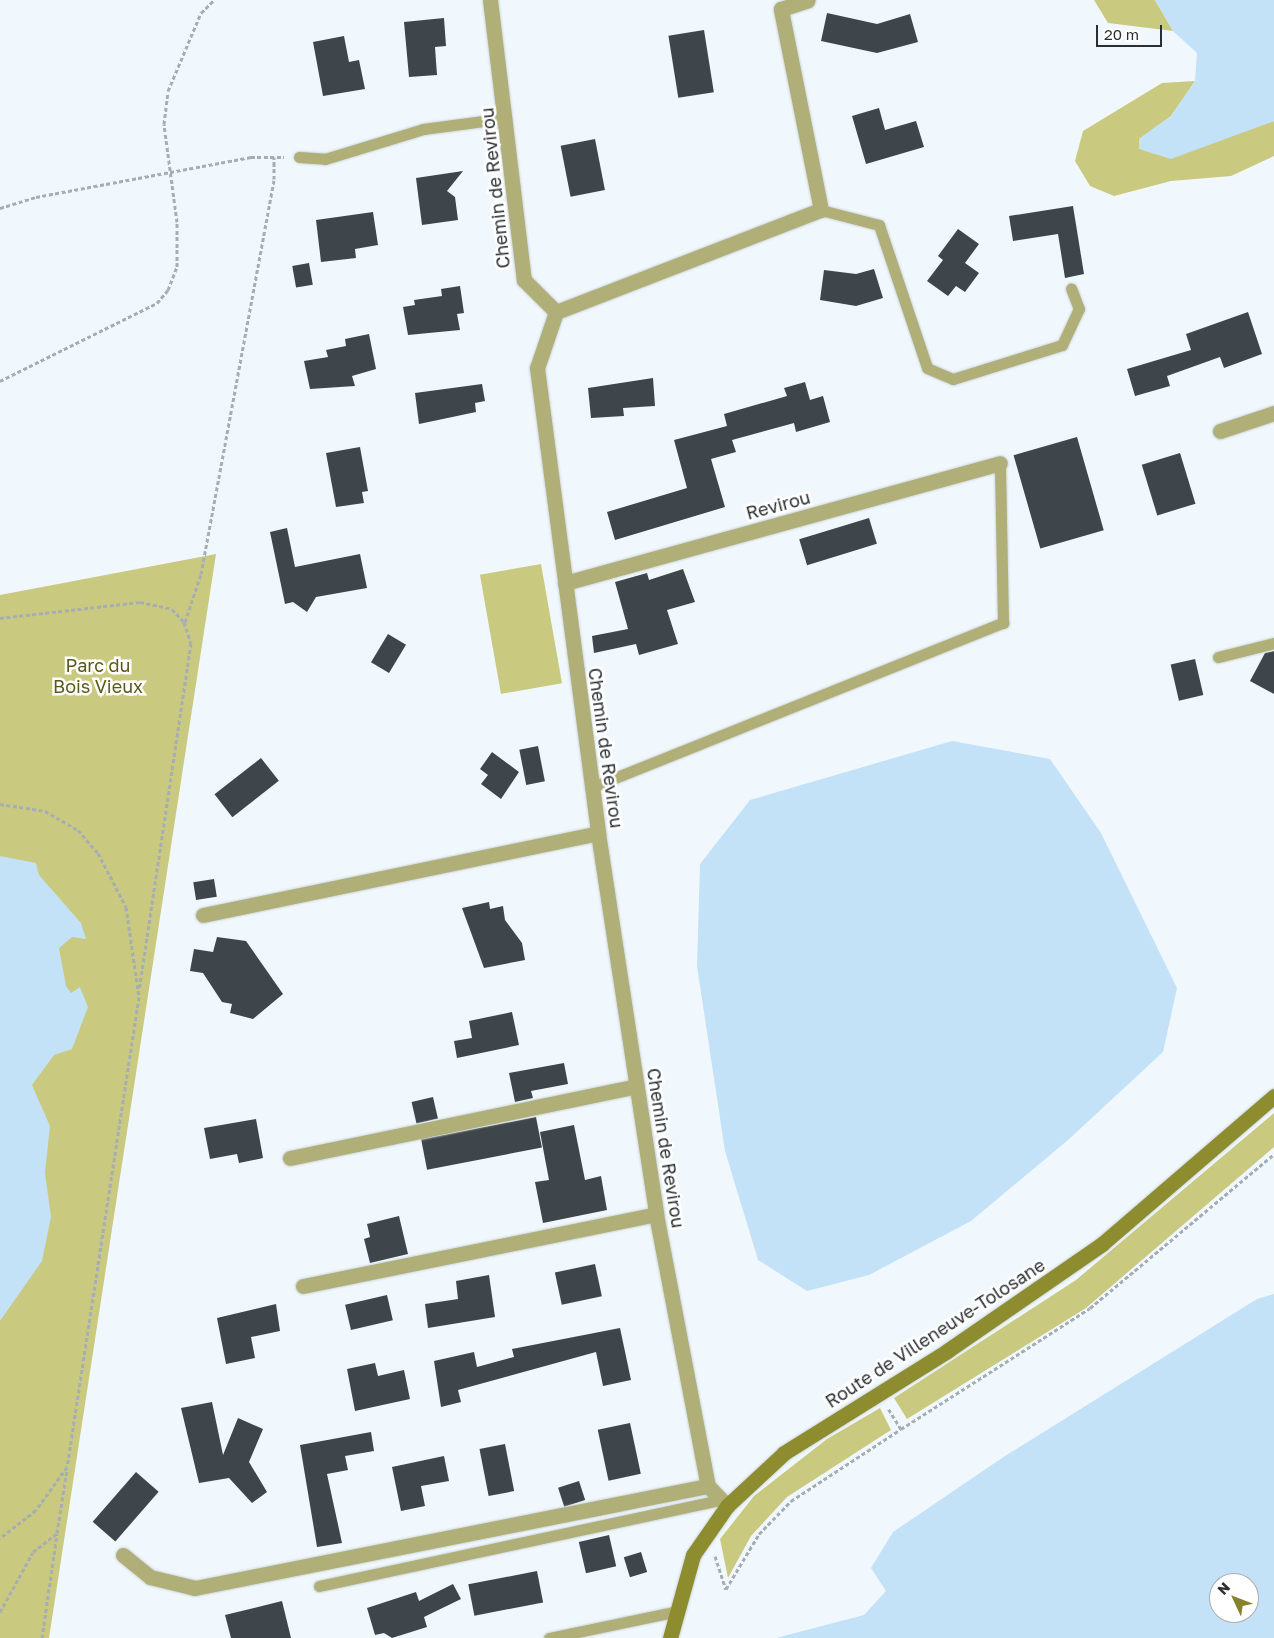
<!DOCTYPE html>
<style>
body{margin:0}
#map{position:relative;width:1274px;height:1638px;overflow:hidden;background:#f0f8fe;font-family:"Golos Text",sans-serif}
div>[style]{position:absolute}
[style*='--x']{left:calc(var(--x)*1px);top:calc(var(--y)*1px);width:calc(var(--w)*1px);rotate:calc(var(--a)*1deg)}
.green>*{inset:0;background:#c9c980;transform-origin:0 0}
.water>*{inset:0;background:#c3e1f7}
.building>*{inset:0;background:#3e464c;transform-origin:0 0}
.path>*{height:3px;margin-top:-1.5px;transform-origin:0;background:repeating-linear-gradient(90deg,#a7aeb3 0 4px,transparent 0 6.5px)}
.roads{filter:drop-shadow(0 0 1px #cdd4d9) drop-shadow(0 0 1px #cdd4d9)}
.lane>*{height:11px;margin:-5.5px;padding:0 5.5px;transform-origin:5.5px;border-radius:5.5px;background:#afaf77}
.street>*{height:15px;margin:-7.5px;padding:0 7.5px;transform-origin:7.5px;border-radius:7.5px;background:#afaf77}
.secondary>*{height:15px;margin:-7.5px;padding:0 7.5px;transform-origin:7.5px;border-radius:7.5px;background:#8d8c2e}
span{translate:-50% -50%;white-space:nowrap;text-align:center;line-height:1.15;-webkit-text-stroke:5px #fff;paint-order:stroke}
.street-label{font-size:18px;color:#2b2f31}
.park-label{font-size:18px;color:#5a591a}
.north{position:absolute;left:1209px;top:1573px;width:50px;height:50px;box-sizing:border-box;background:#fff;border:1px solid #aaacad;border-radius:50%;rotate:313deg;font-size:14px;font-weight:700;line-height:20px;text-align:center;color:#2b2f31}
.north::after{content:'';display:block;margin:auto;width:18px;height:22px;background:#85832c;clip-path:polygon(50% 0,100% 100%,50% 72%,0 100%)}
.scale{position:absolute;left:1096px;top:25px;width:66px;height:22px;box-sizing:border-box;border:2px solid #2b2f31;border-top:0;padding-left:6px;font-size:15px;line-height:18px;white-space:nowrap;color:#2b2f31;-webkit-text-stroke:4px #fff;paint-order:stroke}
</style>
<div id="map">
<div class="green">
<i style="clip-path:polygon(1094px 0,1155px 0,1173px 31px,1108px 23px)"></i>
<i style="clip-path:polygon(1195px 81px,1171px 116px,1139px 139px,1237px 134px,1274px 121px,1274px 156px,1231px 176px,1171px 181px,1114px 196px,1090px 186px,1075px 161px,1083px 131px,1162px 83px)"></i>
<i style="clip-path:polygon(216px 554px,49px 1638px,0 1638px,0 595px)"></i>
<i style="left:541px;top:564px;width:121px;height:62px;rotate:80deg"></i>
<i style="clip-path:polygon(1274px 1113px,1274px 1147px,1086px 1308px,907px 1419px,894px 1398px,1076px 1280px)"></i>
<i style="clip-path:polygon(880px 1408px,891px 1430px,787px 1497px,751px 1536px,728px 1578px,720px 1539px,754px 1496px,827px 1439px)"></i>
</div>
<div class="water">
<i style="clip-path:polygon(1155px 0,1274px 0,1274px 121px,1171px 159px,1139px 149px,1139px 139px,1171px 116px,1195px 81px,1197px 53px,1173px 31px)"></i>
<i style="clip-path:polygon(952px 741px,1050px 759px,1101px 833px,1177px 988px,1163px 1052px,1068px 1140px,971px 1221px,869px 1275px,807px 1291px,758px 1260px,725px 1151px,697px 966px,700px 864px,750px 800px)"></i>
<i style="clip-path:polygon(0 856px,36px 863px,39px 875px,81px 923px,86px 939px,72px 937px,59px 948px,66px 986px,71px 993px,80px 987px,88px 1007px,72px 1049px,54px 1055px,32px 1085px,50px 1126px,45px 1173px,51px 1217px,42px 1261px,0 1321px)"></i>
<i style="clip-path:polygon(evenodd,1274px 1294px,1274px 1638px,776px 1638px,864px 1615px,886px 1591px,871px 1568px,893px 1532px,1005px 1456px,1257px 1299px,1274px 1294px,1219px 1583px,1249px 1583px,1249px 1613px,1219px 1613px,1219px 1583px)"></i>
</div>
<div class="building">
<i style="clip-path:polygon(827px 13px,877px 24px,910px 14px,918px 42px,877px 53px,821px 41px)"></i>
<i style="clip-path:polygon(444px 18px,446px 46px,435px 47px,437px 75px,409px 77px,404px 22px)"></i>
<i style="left:704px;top:30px;width:63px;height:36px;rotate:81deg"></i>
<i style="clip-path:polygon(344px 36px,349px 62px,359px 60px,365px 89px,323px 96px,313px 42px)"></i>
<i style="clip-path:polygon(879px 108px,885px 130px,916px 121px,924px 147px,866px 164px,852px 116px)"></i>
<i style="left:595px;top:139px;width:52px;height:35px;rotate:79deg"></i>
<i style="clip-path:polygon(463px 171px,447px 191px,455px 197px,458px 220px,422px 225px,416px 178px)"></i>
<i style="clip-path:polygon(1073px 206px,1084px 274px,1065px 278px,1058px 234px,1013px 241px,1009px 216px)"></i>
<i style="clip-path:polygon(373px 212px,378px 245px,355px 249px,356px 258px,321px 262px,316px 220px)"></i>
<i style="clip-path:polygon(958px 229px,979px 244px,965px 263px,979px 273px,965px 292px,956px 286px,948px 296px,927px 281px,943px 260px,938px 256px)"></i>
<i style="left:309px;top:263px;width:22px;height:17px;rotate:80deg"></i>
<i style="clip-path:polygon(874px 269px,883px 298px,856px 306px,820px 300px,824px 270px,856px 274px)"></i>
<i style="clip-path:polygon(460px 286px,464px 313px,457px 314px,460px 330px,408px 335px,403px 307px,415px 305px,414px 300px,442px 296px,441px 289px)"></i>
<i style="clip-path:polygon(1248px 312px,1262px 354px,1224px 368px,1220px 357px,1167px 376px,1170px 386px,1135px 396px,1127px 369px,1191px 350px,1186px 334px)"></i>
<i style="clip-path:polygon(369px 334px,376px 369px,352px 376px,355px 386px,310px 389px,304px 361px,328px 357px,326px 350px,346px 346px,345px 339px)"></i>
<i style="clip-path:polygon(653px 378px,655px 406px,623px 408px,624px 416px,591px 418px,588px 388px)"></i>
<i style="clip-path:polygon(805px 382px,810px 400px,823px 396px,830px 422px,796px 432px,794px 423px,732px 440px,736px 452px,711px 459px,725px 507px,615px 540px,607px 512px,687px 488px,674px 440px,727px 426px,724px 414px,787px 396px,784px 388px)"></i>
<i style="clip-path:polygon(482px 384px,485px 401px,475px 403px,476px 412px,419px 424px,415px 393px)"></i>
<i style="left:1077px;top:437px;width:97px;height:66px;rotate:74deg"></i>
<i style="clip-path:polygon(360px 447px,368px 491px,362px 492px,364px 503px,336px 507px,326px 453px)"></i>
<i style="left:1180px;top:453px;width:53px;height:40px;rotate:73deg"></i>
<i style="left:869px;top:518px;width:27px;height:73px;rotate:73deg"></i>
<i style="clip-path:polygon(287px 528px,295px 567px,360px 554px,367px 588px,316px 597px,307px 612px,293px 602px,285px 604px,270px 532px)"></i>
<i style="clip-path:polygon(683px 569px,695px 602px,667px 610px,678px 644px,639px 655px,636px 644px,594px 653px,592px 636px,628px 629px,615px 582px,647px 573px,649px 580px)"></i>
<i style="left:388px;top:634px;width:21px;height:33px;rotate:31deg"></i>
<i style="clip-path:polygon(1274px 651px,1274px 694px,1250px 681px,1265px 653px)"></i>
<i style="left:1195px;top:659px;width:37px;height:25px;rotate:77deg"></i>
<i style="left:538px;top:746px;width:36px;height:19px;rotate:79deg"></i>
<i style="clip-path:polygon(492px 752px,519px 772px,501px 799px,481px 784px,488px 775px,480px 769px)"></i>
<i style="left:261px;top:758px;width:29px;height:59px;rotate:52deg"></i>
<i style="left:214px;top:879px;width:18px;height:21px;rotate:81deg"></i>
<i style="clip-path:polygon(489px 902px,490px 909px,503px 906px,505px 920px,522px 943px,525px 960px,484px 968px,462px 908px)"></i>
<i style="clip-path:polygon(217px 937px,246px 941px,283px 994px,253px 1019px,230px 1013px,232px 1004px,222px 1002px,203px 973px,190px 971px,194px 949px,213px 952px)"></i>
<i style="clip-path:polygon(512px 1012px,519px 1045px,457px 1058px,454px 1041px,472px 1038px,469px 1021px)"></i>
<i style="clip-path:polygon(564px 1063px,568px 1084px,531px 1091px,533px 1098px,515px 1102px,509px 1073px)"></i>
<i style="left:433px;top:1097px;width:22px;height:22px;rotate:77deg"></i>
<i style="left:536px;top:1117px;width:31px;height:117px;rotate:79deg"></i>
<i style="clip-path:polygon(256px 1119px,263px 1158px,239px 1163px,237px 1154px,210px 1159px,204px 1128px)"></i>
<i style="clip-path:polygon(574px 1125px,585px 1180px,601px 1176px,607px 1210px,543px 1223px,535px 1182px,549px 1180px,540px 1132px)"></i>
<i style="clip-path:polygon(399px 1216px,408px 1254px,370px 1263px,364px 1239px,370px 1237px,367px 1224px)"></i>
<i style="left:595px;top:1264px;width:33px;height:41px;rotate:78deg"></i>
<i style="clip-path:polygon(489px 1275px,495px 1317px,428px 1328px,425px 1304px,458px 1299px,456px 1281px)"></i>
<i style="left:387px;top:1295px;width:26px;height:43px;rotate:77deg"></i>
<i style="clip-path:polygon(276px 1304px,280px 1331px,251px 1337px,255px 1358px,226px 1364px,217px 1318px)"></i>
<i style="clip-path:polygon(620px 1328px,631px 1380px,603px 1386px,596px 1352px,458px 1390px,461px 1402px,441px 1407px,434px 1361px,474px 1352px,477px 1367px,514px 1357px,512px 1349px)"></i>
<i style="clip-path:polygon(375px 1363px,378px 1376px,404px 1370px,410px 1399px,355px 1411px,347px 1369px)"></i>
<i style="clip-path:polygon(212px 1402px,223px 1455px,238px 1418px,263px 1429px,249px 1462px,267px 1492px,252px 1503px,229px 1478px,199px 1483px,181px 1408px)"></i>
<i style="left:630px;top:1423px;width:52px;height:33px;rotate:78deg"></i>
<i style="clip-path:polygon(371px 1432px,374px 1451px,345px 1456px,348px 1470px,327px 1474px,342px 1543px,317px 1547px,300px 1445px)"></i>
<i style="left:505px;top:1444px;width:48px;height:26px;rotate:79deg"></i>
<i style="clip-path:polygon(444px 1456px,449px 1481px,421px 1486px,425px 1506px,401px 1511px,392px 1467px)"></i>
<i style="left:136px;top:1472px;width:30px;height:66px;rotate:41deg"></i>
<i style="left:579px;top:1481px;width:20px;height:22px;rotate:72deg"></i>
<i style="left:609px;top:1535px;width:32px;height:31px;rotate:77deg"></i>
<i style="left:641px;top:1552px;width:21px;height:18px;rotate:73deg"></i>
<i style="left:537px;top:1571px;width:32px;height:70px;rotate:79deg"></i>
<i style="clip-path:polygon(453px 1584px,461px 1599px,424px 1617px,427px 1627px,392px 1638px,384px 1633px,375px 1635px,367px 1608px,416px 1592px,419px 1601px)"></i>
<i style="clip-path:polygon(282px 1601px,291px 1638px,231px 1638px,225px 1615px)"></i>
</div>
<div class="path">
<i style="--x:0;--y:208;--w:38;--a:-17"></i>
<i style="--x:36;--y:197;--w:219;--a:-10.5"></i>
<i style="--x:251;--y:157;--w:33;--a:0"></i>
<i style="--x:0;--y:381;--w:175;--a:-26.4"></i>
<i style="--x:157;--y:303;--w:17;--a:-50"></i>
<i style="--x:168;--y:290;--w:25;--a:-69"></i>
<i style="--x:177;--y:267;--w:45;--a:-90"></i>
<i style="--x:177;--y:222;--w:99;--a:-97.6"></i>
<i style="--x:164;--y:124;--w:33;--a:-83"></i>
<i style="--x:168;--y:91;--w:85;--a:-67.1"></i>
<i style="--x:201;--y:13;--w:18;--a:-45"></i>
<i style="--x:0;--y:618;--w:141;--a:-6.5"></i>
<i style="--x:140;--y:602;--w:33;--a:12"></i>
<i style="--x:172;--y:609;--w:18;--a:47"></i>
<i style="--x:184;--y:622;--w:22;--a:72"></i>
<i style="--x:191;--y:643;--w:352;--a:98.5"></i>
<i style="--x:185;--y:622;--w:51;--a:-71.6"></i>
<i style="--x:201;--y:574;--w:402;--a:-79.5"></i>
<i style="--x:274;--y:179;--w:22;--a:-90"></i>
<i style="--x:0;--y:804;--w:46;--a:8.8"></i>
<i style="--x:45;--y:811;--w:38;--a:30"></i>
<i style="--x:78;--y:830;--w:30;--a:49"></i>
<i style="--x:98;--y:853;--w:61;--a:62.6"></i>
<i style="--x:126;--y:907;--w:91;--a:81.8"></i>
<i style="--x:139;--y:997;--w:475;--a:98.7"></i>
<i style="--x:67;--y:1467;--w:53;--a:125.8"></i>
<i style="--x:36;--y:1510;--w:46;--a:142.1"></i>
<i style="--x:901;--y:1429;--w:224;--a:-32.6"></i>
<i style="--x:1090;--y:1308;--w:240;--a:-39.9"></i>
<i style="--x:715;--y:1556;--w:35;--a:72"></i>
<i style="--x:726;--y:1589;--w:64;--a:-59"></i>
<i style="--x:759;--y:1534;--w:46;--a:-45.9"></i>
<i style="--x:791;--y:1501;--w:131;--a:-33.2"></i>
<i style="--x:901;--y:1429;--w:25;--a:-122"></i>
<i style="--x:0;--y:1612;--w:68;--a:-61.2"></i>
<i style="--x:33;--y:1552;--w:31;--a:-38"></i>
<i style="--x:57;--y:1533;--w:65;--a:-81.1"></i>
<i style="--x:42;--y:1638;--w:105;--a:-81.8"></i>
</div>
<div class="roads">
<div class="lane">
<i style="--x:299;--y:157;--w:26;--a:4"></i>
<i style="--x:325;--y:159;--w:102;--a:-17"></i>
<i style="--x:423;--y:129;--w:84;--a:-7.5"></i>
<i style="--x:821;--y:210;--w:60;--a:14.5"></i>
<i style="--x:879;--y:225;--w:151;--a:71.4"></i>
<i style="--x:927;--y:368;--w:28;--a:23"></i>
<i style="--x:953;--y:379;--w:114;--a:-17.3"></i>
<i style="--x:1062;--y:345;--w:40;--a:-65"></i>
<i style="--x:1079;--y:309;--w:22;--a:-111"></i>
<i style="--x:1218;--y:657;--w:58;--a:-14"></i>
<i style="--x:592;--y:787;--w:443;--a:-21.8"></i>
<i style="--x:1003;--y:623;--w:160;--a:-91.1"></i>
<i style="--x:319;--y:1586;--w:411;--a:-12.1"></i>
<i style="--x:549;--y:1638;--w:132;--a:-11.8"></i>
</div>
<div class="street">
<i style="--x:490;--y:0;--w:282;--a:83.1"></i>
<i style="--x:524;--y:280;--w:45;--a:45"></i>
<i style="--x:556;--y:312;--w:59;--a:108.7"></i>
<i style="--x:537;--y:368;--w:469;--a:82.5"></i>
<i style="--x:598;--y:833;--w:385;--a:81.3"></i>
<i style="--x:656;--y:1214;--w:277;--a:79.2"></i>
<i style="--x:708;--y:1486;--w:28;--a:46"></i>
<i style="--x:556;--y:312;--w:284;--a:-21.1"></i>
<i style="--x:821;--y:210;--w:205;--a:-101.3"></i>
<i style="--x:781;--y:9;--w:28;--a:-18"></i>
<i style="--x:1220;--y:431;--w:57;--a:-18.4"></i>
<i style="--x:565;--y:583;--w:451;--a:-15.4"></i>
<i style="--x:203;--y:915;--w:403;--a:-11.7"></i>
<i style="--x:290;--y:1158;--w:354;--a:-11.7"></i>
<i style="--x:303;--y:1286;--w:360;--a:-11.5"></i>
<i style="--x:123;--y:1555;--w:35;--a:39"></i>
<i style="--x:150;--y:1577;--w:46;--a:13.7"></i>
<i style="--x:195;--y:1588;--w:523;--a:-11.25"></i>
</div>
<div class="secondary">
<i style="--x:670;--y:1638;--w:86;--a:-74.5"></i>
<i style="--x:693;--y:1555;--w:60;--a:-55.2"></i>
<i style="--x:727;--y:1506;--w:78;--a:-42.9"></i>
<i style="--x:784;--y:1453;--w:192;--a:-32"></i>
<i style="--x:947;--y:1351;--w:188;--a:-34.6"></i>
<i style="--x:1102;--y:1244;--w:227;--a:-40.7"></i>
</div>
</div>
<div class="street-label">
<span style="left:495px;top:188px;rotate:-96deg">Chemin de Revirou</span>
<span style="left:778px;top:505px;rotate:-15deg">Revirou</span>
<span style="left:606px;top:748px;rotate:82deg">Chemin de Revirou</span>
<span style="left:666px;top:1148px;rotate:81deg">Chemin de Revirou</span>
<span style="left:935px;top:1333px;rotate:-33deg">Route de Villeneuve-Tolosane</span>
</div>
<div class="park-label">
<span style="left:98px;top:676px">Parc du<br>Bois Vieux</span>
</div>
<div class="north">N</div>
<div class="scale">20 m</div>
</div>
